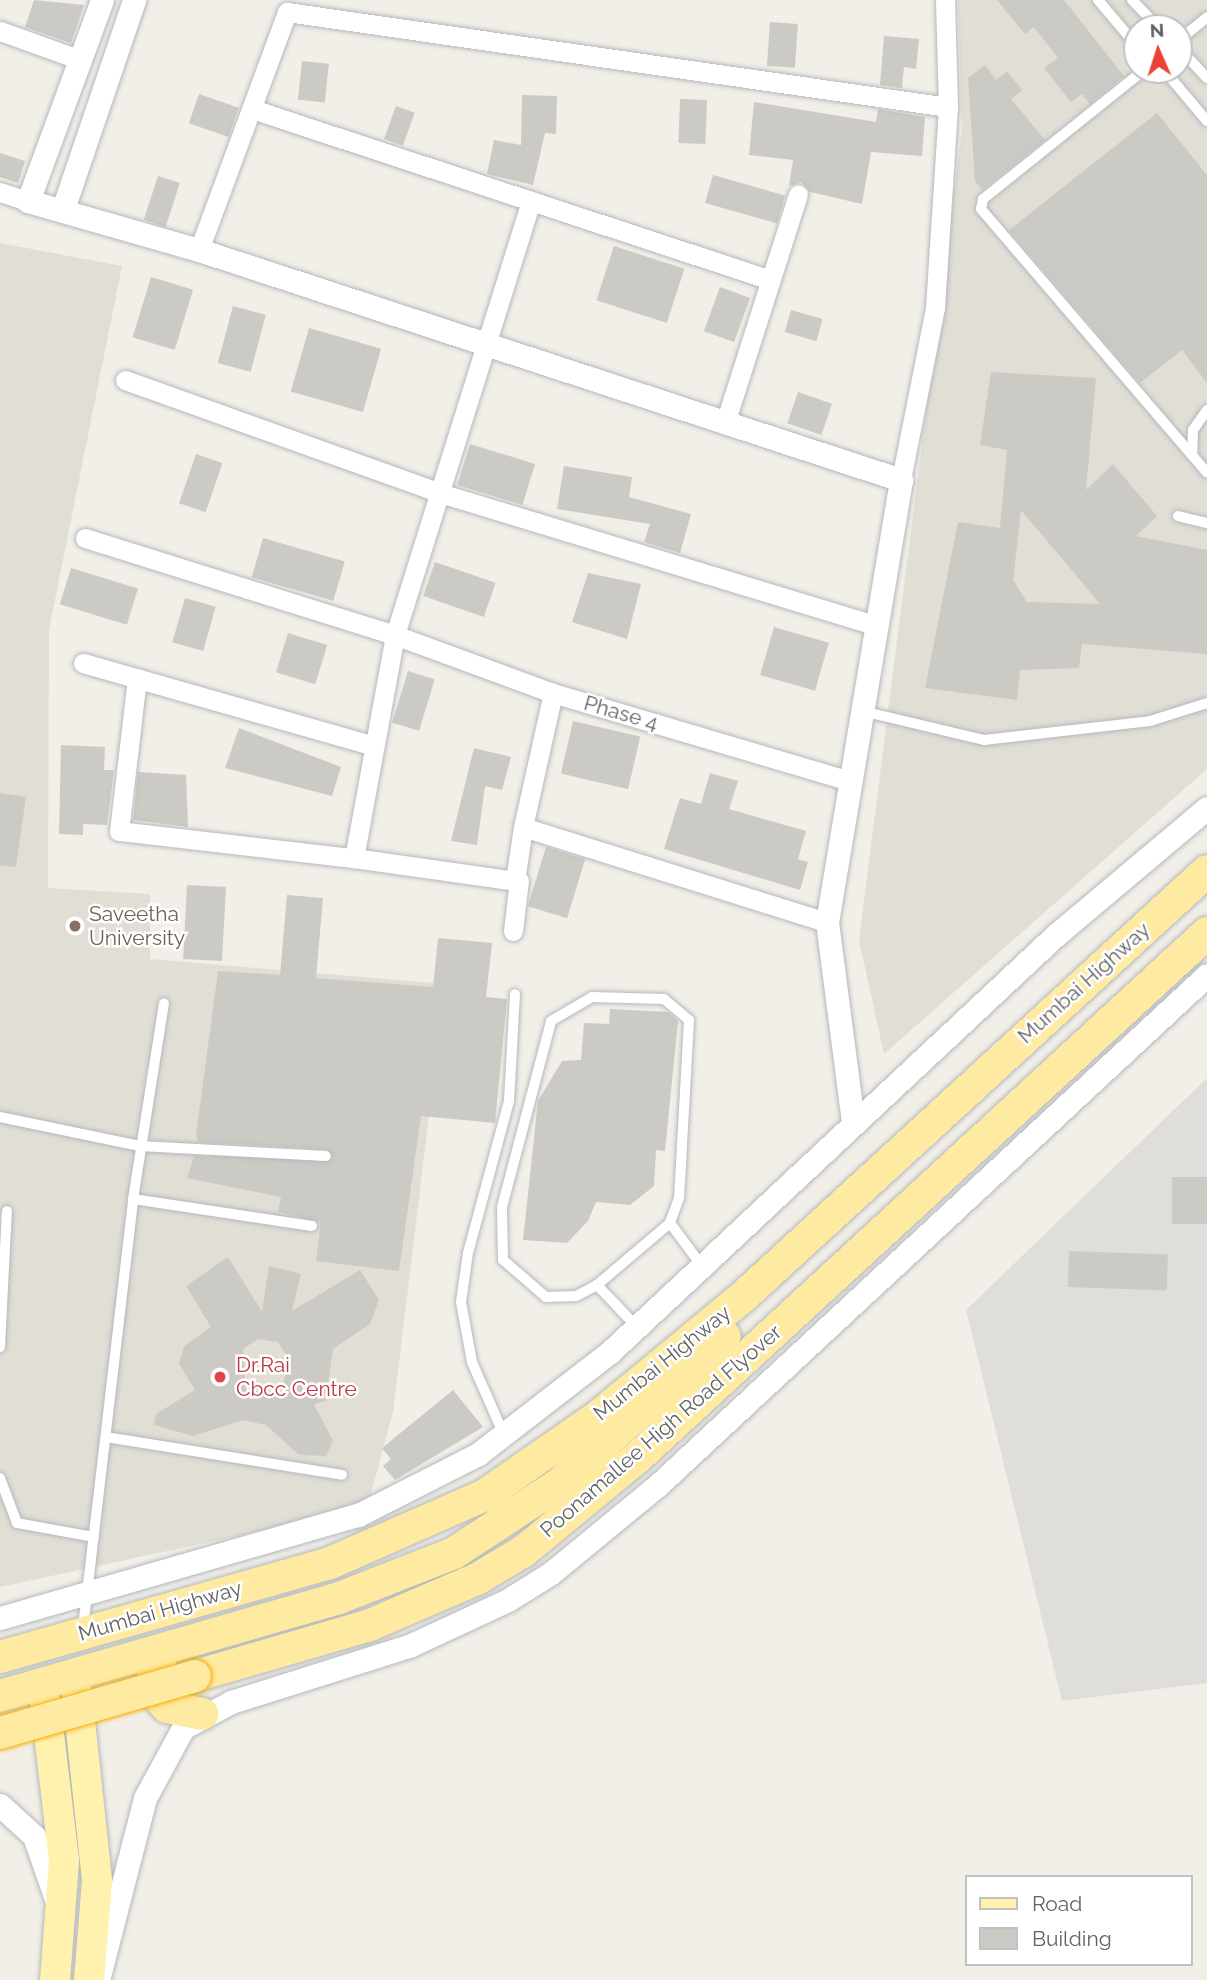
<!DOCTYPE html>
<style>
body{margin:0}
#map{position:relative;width:1207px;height:1980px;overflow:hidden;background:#f1efe8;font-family:Raleway,sans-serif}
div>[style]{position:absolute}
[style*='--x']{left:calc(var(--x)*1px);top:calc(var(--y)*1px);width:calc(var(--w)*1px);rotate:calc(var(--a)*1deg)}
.industrial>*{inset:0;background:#e0deda}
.education>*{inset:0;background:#e1ded6}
.building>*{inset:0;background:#cccac5;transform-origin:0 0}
.roads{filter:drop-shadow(0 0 2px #b5b8bc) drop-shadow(0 0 2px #b5b8bc)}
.service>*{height:10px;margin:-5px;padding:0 5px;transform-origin:5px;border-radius:5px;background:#fff}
.minor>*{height:19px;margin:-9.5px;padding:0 9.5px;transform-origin:9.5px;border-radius:9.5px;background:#fff}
.tertiary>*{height:23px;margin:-11.5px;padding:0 11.5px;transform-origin:11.5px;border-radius:11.5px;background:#fff}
.primary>*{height:30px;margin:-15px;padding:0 15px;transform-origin:15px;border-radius:15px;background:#fff2af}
.trunk>*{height:32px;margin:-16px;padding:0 16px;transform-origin:16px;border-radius:16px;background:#feeaa1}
.bridges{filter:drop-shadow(0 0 2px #f9ab00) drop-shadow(0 0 2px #f9ab00)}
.trunk-bridge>*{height:32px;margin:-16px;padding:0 16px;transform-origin:16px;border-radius:16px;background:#feeaa1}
.dots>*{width:19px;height:19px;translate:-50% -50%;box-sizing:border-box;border:4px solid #fff;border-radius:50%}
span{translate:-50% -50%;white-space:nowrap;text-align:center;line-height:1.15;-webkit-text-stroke:5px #fff;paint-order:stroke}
.street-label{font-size:21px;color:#5f6368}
.education-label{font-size:21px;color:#785e54}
.left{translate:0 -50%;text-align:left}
.health-label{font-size:21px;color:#be3a42}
.legend{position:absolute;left:965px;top:1875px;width:228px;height:91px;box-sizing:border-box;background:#fff;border:2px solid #bfc1c3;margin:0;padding:9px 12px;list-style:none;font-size:21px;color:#5f6368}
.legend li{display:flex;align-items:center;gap:14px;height:35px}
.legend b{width:35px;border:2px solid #bfc1c3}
.north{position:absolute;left:1123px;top:14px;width:70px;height:70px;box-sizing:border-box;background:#fff;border:2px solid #bfc1c3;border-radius:50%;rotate:357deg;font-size:19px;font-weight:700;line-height:28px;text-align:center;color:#5f6368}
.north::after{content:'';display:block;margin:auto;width:24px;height:32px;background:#ea4335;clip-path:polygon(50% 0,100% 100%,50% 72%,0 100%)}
</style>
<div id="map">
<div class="industrial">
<i style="clip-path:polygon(1207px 1078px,1207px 1683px,1062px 1701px,966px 1310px)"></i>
</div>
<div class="education">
<i style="clip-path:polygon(evenodd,958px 0,1207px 0,1207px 769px,884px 1054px,859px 940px,962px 129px,958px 0,1137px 28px,1179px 28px,1179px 70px,1137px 70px,1137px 28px)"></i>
<i style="clip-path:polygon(0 243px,122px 266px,49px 630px,48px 888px,150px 894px,150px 959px,445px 984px,393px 1412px,367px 1508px,0 1587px)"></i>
</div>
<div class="building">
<i style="clip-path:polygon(34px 0,84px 5px,71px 43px,25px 27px)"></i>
<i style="clip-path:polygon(997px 0,1064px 0,1124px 76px,1090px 104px,1082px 94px,1071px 102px,1044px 68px,1058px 58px,1034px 27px,1025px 34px)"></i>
<i style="left:770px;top:22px;width:28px;height:44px;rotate:4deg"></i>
<i style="clip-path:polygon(884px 36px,919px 39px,916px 69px,904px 67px,902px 88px,880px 85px)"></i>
<i style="left:302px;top:61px;width:27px;height:39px;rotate:6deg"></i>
<i style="clip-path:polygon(985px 65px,996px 80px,1007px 71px,1022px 90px,1011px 99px,1045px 140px,982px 190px,975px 181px,968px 78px)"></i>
<i style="left:199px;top:94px;width:42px;height:31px;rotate:19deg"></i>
<i style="clip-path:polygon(522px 95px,557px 96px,556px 134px,545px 133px,533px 185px,487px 174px,494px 140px,521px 145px)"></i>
<i style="left:680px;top:99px;width:27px;height:44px;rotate:2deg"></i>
<i style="clip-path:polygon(754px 102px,876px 122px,878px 109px,925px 117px,922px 156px,871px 152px,862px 204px,810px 192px,801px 182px,789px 186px,793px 160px,749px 155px)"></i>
<i style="left:396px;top:106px;width:20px;height:35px;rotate:20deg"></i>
<i style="clip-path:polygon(1157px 113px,1207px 175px,1207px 383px,1182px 350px,1140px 383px,1009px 230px)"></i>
<i style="clip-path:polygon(0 153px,25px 161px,18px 183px,0 177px)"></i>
<i style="left:713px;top:175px;width:75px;height:29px;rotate:16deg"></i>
<i style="left:158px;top:176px;width:23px;height:46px;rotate:18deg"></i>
<i style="left:614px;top:246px;width:74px;height:57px;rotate:18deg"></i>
<i style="left:151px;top:277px;width:44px;height:63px;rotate:17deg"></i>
<i style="left:720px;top:287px;width:32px;height:47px;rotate:20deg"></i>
<i style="left:233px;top:306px;width:34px;height:59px;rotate:15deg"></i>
<i style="left:791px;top:310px;width:33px;height:23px;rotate:16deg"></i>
<i style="left:309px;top:328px;width:75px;height:66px;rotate:16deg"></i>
<i style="clip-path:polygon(evenodd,991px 372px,1096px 378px,1086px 490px,1113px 464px,1157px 516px,1136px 536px,1207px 550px,1207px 654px,1082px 644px,1079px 668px,1020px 670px,1017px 700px,925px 688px,958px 522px,1000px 528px,1007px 450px,980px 445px,991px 372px,1021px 510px,1100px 604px,1027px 602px,1013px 580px,1021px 510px)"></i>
<i style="left:798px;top:392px;width:36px;height:33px;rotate:19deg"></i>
<i style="left:470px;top:444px;width:68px;height:43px;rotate:17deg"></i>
<i style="left:196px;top:454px;width:28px;height:52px;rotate:19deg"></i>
<i style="clip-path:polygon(564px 466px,632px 477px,629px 497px,691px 514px,680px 553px,644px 542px,650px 524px,557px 509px)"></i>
<i style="left:263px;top:538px;width:85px;height:41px;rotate:16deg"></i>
<i style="left:435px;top:562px;width:64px;height:36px;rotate:19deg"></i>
<i style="left:71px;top:568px;width:70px;height:38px;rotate:17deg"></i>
<i style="clip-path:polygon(588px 573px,641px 584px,627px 639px,572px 622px)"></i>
<i style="left:185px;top:598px;width:32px;height:46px;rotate:16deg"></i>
<i style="left:774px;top:627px;width:57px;height:50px;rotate:16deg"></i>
<i style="left:288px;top:633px;width:41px;height:41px;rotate:17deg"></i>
<i style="left:408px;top:671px;width:28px;height:54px;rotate:17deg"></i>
<i style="left:573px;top:721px;width:69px;height:54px;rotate:13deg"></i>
<i style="clip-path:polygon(239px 728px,341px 767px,332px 796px,225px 768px)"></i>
<i style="clip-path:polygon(61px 745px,105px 747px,104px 770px,114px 770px,107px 825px,83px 824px,83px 835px,59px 834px)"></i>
<i style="clip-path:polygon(474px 748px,511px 757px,502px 790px,485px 786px,477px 845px,451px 841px)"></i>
<i style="clip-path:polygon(138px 772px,186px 775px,188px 827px,133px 820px)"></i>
<i style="clip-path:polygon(710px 773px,738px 781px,729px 809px,806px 831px,798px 859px,808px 862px,800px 890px,664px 849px,680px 798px,701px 804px)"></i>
<i style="clip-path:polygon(0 793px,26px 797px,16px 867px,0 865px)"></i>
<i style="left:546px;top:847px;width:41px;height:62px;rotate:17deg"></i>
<i style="left:187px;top:885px;width:39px;height:74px;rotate:3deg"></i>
<i style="clip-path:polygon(287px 895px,323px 898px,316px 978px,433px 987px,438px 938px,492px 943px,486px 997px,507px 999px,495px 1123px,421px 1116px,399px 1271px,316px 1261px,321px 1222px,278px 1212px,281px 1197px,187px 1178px,194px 1156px,333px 1159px,326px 1149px,198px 1142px,196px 1135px,218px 971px,280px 975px)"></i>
<i style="clip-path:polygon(610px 1009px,668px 1012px,678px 1021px,665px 1151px,656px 1150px,654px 1186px,630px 1205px,596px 1202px,588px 1221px,567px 1243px,523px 1240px,538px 1101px,562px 1061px,581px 1060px,584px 1023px,609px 1024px)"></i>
<i style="left:1172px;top:1177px;width:35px;height:47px"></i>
<i style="left:1069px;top:1251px;width:99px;height:36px;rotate:2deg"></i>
<i style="clip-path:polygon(evenodd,228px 1257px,262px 1312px,269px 1266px,301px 1274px,292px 1311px,360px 1270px,379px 1300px,370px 1324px,333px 1349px,326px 1401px,314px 1404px,333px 1441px,326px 1456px,299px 1455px,266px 1425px,243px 1420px,193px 1436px,154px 1425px,156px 1414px,195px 1390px,179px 1364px,184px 1346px,211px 1327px,186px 1286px,228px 1257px,258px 1339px,278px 1342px,288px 1359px,281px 1398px,245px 1388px,243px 1349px,258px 1339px)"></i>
<i style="clip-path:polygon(453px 1390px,483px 1427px,395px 1480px,383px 1466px,391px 1459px,382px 1448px)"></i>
</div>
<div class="roads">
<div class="service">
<i style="--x:1098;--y:0;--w:60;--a:49.7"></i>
<i style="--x:1132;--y:0;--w:39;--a:46"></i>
<i style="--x:1179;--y:40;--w:36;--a:-39"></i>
<i style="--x:1179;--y:48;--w:41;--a:47"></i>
<i style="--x:1144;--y:70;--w:206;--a:141.3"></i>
<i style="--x:983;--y:199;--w:10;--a:101"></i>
<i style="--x:981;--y:209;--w:324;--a:49.4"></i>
<i style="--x:1164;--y:70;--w:67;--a:49.9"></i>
<i style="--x:1207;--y:410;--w:24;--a:125"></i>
<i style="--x:1193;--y:430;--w:25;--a:92"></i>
<i style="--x:1192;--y:455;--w:23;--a:50"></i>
<i style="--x:1178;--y:516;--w:30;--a:14"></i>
<i style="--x:862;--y:711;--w:125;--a:13.4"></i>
<i style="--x:984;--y:740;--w:167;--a:-6.5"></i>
<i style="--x:1150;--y:721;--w:60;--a:-17.5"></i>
<i style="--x:592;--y:997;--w:72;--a:1.6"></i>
<i style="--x:664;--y:999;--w:33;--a:40"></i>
<i style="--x:689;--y:1020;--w:178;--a:93.2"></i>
<i style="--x:679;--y:1198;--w:27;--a:110"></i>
<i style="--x:670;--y:1223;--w:96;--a:139.7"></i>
<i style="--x:597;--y:1285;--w:24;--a:152"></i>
<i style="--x:576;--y:1296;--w:30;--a:178"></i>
<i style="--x:546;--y:1297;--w:57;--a:-139.3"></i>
<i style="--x:503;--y:1260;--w:53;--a:-91.1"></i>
<i style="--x:502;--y:1207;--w:192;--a:-75.2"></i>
<i style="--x:551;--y:1021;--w:48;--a:-30.3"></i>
<i style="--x:0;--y:1117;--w:143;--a:11.7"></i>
<i style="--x:140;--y:1146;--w:186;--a:3.1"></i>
<i style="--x:133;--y:1199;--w:181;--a:8.6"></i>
<i style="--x:670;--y:1223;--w:54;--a:53.3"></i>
<i style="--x:597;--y:1285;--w:58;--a:46.4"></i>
<i style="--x:0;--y:1347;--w:136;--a:-87.1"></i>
<i style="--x:504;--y:1435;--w:80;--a:-113.7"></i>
<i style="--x:472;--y:1362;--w:61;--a:-100.4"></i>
<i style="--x:461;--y:1302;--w:49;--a:-81.9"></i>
<i style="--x:468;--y:1253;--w:157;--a:-74.9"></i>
<i style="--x:509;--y:1101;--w:107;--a:-86.8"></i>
<i style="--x:106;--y:1437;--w:239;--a:9.1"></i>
<i style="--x:0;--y:1478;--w:48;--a:69.3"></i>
<i style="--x:17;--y:1523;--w:78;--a:10.3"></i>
<i style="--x:83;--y:1627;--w:431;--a:-83.3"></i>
<i style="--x:133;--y:1199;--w:198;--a:-81"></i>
</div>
<div class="minor">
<i style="--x:945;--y:0;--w:107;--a:88.4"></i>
<i style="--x:0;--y:31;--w:86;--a:19.7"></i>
<i style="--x:252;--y:109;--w:546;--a:18.24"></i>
<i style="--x:0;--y:192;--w:29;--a:18"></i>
<i style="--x:531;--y:201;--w:455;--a:107.4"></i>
<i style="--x:395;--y:635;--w:227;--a:100.4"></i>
<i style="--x:354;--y:858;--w:163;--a:8.1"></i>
<i style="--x:515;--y:881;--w:55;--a:-81.6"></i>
<i style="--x:523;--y:827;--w:318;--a:17.4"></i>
<i style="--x:199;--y:250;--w:254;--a:-69.7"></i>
<i style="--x:287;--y:12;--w:668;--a:8.18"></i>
<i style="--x:948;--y:107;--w:201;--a:93.7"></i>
<i style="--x:935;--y:308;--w:175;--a:101.2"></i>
<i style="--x:125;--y:380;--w:335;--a:19.7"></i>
<i style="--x:440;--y:493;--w:457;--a:16.9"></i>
<i style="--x:725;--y:423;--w:240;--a:-72.3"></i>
<i style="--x:85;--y:538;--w:325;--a:17.4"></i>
<i style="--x:395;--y:635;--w:168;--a:20.2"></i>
<i style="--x:553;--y:693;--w:311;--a:16.5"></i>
<i style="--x:83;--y:663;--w:299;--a:15.9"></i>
<i style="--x:137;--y:678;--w:154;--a:96.7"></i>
<i style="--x:119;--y:831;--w:237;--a:6.6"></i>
<i style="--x:523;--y:827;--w:137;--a:-77.4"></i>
<i style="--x:513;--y:931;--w:51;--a:-83.3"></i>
</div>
<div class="tertiary">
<i style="--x:102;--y:0;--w:214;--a:110.2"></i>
<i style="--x:28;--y:201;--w:178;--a:16"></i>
<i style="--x:199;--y:250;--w:739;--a:18.14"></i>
<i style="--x:901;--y:480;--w:448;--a:99.5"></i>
<i style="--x:827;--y:922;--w:201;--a:82.6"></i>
<i style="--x:63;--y:209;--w:221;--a:-71.2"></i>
<i style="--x:0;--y:1618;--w:373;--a:-16.1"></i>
<i style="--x:358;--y:1515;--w:135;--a:-26.9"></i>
<i style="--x:478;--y:1454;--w:167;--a:-37.7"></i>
<i style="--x:610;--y:1352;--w:611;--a:-43.08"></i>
<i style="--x:1056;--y:935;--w:197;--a:-40.1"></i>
<i style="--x:0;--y:1805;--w:46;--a:42.4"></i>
<i style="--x:34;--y:1836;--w:67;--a:70.8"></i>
<i style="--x:98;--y:1980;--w:188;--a:-75.5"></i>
<i style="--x:145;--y:1798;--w:80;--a:-61.5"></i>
<i style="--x:183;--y:1728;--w:55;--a:-28.4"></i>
<i style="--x:231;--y:1702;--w:187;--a:-17.5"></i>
<i style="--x:409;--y:1646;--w:109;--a:-24.9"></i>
<i style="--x:508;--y:1600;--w:51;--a:-32.1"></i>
<i style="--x:551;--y:1573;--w:139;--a:-39.4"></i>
<i style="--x:658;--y:1485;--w:749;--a:-42.89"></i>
</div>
<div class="primary">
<i style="--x:75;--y:1674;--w:208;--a:83.9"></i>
<i style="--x:97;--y:1881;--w:99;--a:94.6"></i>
<i style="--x:43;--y:1684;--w:178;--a:83.2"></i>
<i style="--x:64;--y:1861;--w:119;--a:94.3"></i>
</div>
<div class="trunk">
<i style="--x:0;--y:1657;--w:343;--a:-15.9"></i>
<i style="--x:330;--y:1563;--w:169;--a:-23.7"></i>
<i style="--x:485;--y:1495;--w:140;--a:-34.8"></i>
<i style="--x:600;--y:1415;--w:188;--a:-39.6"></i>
<i style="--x:745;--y:1295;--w:627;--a:-42.54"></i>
<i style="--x:160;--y:1663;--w:17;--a:114"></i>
<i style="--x:153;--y:1679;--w:16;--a:79"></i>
<i style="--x:156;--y:1695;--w:16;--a:47"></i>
<i style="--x:167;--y:1707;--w:36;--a:11"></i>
<i style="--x:195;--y:1676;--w:182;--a:-16.2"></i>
<i style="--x:370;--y:1625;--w:116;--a:-23.3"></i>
<i style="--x:477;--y:1579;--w:55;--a:-30.8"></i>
<i style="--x:524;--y:1551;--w:148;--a:-39.5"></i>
<i style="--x:638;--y:1457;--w:774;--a:-42.64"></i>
<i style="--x:0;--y:1696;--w:353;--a:-16.1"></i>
<i style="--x:339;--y:1598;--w:123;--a:-21.4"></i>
<i style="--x:454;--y:1553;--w:126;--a:-33.3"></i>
<i style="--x:559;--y:1484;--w:222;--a:-41.7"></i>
</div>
</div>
<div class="bridges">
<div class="trunk-bridge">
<i style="--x:0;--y:1733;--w:203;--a:-16.3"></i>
</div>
</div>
<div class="dots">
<i style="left:75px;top:926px;background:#8d6e63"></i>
<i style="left:220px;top:1377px;background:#e0444e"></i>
</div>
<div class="street-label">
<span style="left:621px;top:713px;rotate:16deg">Phase 4</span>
<span style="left:1084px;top:983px;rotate:-42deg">Mumbai Highway</span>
<span style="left:662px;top:1363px;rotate:-39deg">Mumbai Highway</span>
<span style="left:661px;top:1431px;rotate:-41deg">Poonamallee High Road Flyover</span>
<span style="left:160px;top:1611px;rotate:-16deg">Mumbai Highway</span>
</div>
<div class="education-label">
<span class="left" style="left:89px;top:926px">Saveetha<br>University</span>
</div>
<div class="health-label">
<span class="left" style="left:236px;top:1377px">Dr.Rai<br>Cbcc Centre</span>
</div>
<ul class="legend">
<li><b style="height:9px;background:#fff2af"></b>Road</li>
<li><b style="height:19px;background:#cccac5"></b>Building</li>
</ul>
<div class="north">N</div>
</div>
